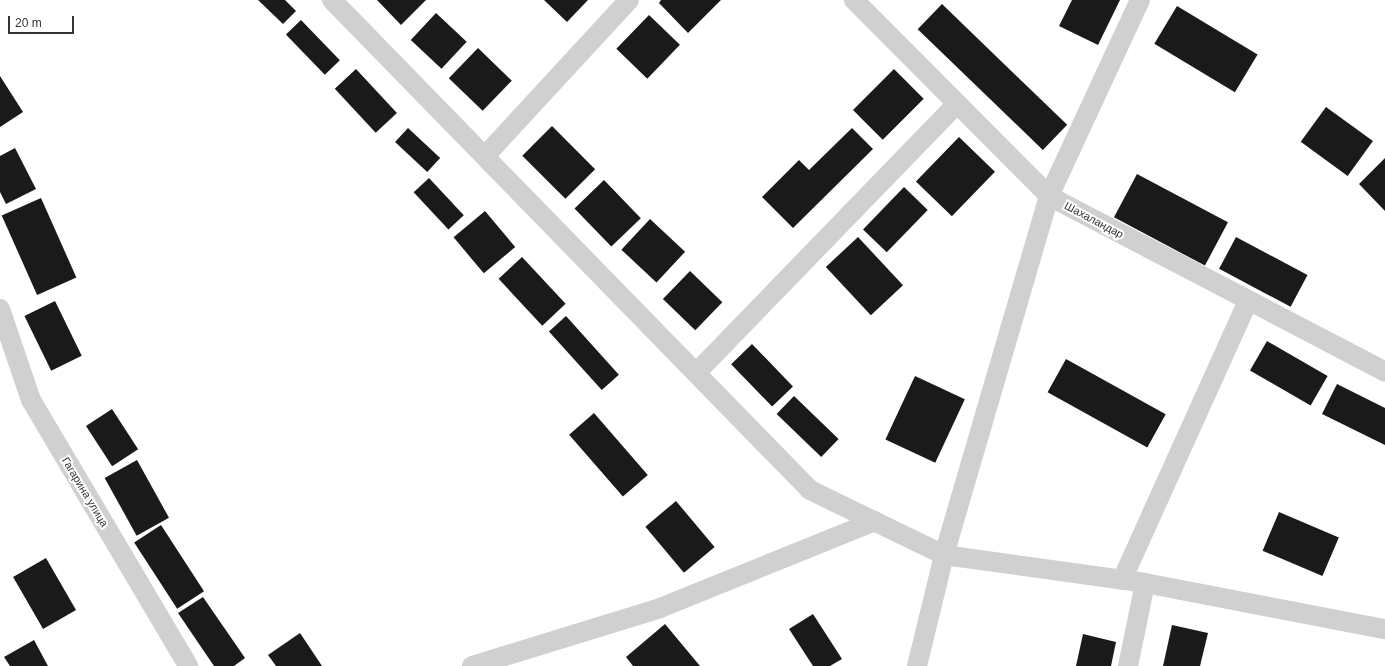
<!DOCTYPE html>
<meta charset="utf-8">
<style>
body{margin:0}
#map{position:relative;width:1385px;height:666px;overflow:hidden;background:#fff;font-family:Helvetica,sans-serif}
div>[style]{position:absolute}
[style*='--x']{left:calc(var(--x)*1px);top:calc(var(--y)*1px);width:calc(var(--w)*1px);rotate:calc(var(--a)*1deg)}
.building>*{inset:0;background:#1a1a1a;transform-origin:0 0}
.street>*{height:20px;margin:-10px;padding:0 10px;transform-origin:10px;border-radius:10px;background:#d0d0d0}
span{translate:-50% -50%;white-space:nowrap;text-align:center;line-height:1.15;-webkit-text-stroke:4px #fff;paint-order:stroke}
.street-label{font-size:11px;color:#333}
.scale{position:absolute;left:8px;top:16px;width:66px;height:18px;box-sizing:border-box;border:2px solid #333;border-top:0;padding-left:5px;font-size:12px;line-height:14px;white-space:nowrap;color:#333;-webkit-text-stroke:3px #fff;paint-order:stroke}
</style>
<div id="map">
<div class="building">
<i style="clip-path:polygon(258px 0,285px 0,296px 11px,283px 24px)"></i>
<i style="clip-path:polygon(377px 0,426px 0,401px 25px)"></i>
<i style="clip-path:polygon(544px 0,588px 0,567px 22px)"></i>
<i style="clip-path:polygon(661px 0,721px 0,688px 33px,659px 3px)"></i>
<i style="clip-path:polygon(1072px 0,1120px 0,1098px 45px,1059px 26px)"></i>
<i style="left:942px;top:4px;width:174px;height:35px;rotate:44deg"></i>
<i style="left:1177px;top:6px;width:94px;height:44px;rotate:31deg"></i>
<i style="left:436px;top:13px;width:42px;height:37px;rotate:43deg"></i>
<i style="left:649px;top:15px;width:43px;height:47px;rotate:44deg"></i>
<i style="left:301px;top:20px;width:56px;height:21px;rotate:46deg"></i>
<i style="left:478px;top:48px;width:47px;height:42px;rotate:44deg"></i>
<i style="left:356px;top:69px;width:60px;height:29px;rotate:47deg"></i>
<i style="left:894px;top:69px;width:42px;height:58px;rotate:45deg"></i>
<i style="clip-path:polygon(0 76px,23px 112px,0 127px)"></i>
<i style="left:1326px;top:107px;width:58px;height:43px;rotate:36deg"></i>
<i style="left:552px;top:126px;width:61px;height:42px;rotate:45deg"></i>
<i style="left:408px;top:128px;width:44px;height:19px;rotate:43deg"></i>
<i style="clip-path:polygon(852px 128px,873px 149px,793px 228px,762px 197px,799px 160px,809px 170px)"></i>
<i style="left:959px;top:137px;width:50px;height:62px;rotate:44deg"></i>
<i style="clip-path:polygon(15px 148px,36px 189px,6px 204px,0 192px,0 156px)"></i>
<i style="clip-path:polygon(1385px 158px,1385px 211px,1359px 184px)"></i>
<i style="left:1137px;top:174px;width:103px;height:49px;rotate:28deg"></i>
<i style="left:429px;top:178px;width:51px;height:21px;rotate:47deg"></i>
<i style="left:604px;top:180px;width:53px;height:41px;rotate:46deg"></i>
<i style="left:904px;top:187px;width:33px;height:59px;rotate:44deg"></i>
<i style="left:41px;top:198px;width:87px;height:43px;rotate:66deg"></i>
<i style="left:485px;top:211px;width:47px;height:41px;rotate:50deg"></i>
<i style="left:650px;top:219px;width:48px;height:42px;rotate:43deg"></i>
<i style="left:858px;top:237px;width:66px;height:44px;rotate:47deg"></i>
<i style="left:1236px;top:237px;width:81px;height:36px;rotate:28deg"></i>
<i style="left:522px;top:257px;width:64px;height:32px;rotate:47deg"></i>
<i style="left:690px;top:271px;width:45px;height:39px;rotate:44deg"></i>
<i style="left:55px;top:301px;width:61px;height:34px;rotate:64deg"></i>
<i style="left:566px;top:316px;width:79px;height:23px;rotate:48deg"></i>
<i style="left:1267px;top:341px;width:70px;height:34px;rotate:30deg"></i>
<i style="left:752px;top:344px;width:59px;height:29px;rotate:46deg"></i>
<i style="left:1066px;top:359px;width:114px;height:38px;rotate:29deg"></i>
<i style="left:915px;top:376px;width:55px;height:70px;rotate:25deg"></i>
<i style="clip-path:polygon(1337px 384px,1385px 408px,1385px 445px,1322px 414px)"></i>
<i style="left:794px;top:396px;width:62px;height:25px;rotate:44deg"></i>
<i style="left:112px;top:409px;width:48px;height:31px;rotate:57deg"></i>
<i style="left:594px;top:413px;width:82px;height:33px;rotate:49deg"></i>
<i style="left:137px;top:460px;width:66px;height:37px;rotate:61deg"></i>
<i style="left:676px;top:501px;width:60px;height:40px;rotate:50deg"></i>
<i style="left:1279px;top:512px;width:65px;height:42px;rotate:23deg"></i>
<i style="left:161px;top:525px;width:79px;height:32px;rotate:57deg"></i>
<i style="left:46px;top:558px;width:60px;height:38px;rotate:60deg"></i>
<i style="clip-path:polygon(203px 597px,245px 658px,234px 666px,214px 666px,178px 613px)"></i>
<i style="clip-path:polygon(813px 614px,842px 659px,830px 666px,813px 666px,789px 629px)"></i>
<i style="clip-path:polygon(665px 624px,700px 666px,633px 666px,626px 657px)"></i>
<i style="clip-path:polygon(1172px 625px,1208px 633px,1200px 666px,1163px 666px)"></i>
<i style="clip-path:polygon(300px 633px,322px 666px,276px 666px,268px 655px)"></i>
<i style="clip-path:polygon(1083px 634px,1116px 642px,1111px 666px,1076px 666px)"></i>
<i style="clip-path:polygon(34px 640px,48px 666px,10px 666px,4px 657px)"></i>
</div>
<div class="street">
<i style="--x:332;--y:0;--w:685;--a:45.71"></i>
<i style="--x:810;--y:490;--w:149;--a:25.9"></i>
<i style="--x:944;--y:555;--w:203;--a:7.9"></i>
<i style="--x:1145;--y:583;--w:244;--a:10.9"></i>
<i style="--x:854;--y:0;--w:276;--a:45.1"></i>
<i style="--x:1049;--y:196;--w:379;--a:27.6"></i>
<i style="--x:485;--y:156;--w:212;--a:-47.3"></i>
<i style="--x:0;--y:309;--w:96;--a:71.2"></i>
<i style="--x:31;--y:400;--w:309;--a:59.4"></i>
<i style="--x:696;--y:373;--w:375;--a:-45.9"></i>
<i style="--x:1122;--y:580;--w:306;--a:-65.7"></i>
<i style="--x:472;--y:666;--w:197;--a:-17.1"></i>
<i style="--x:660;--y:608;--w:232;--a:-22"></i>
<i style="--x:917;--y:666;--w:114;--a:-76.3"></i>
<i style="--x:944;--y:555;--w:374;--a:-73.7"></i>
<i style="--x:1049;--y:196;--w:216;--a:-65.1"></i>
<i style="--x:1128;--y:666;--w:85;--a:-78.4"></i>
</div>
<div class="street-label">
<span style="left:1094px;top:220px;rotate:28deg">Шахаландар</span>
<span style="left:85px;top:492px;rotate:59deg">Гагарина улица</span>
</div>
<div class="scale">20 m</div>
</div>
